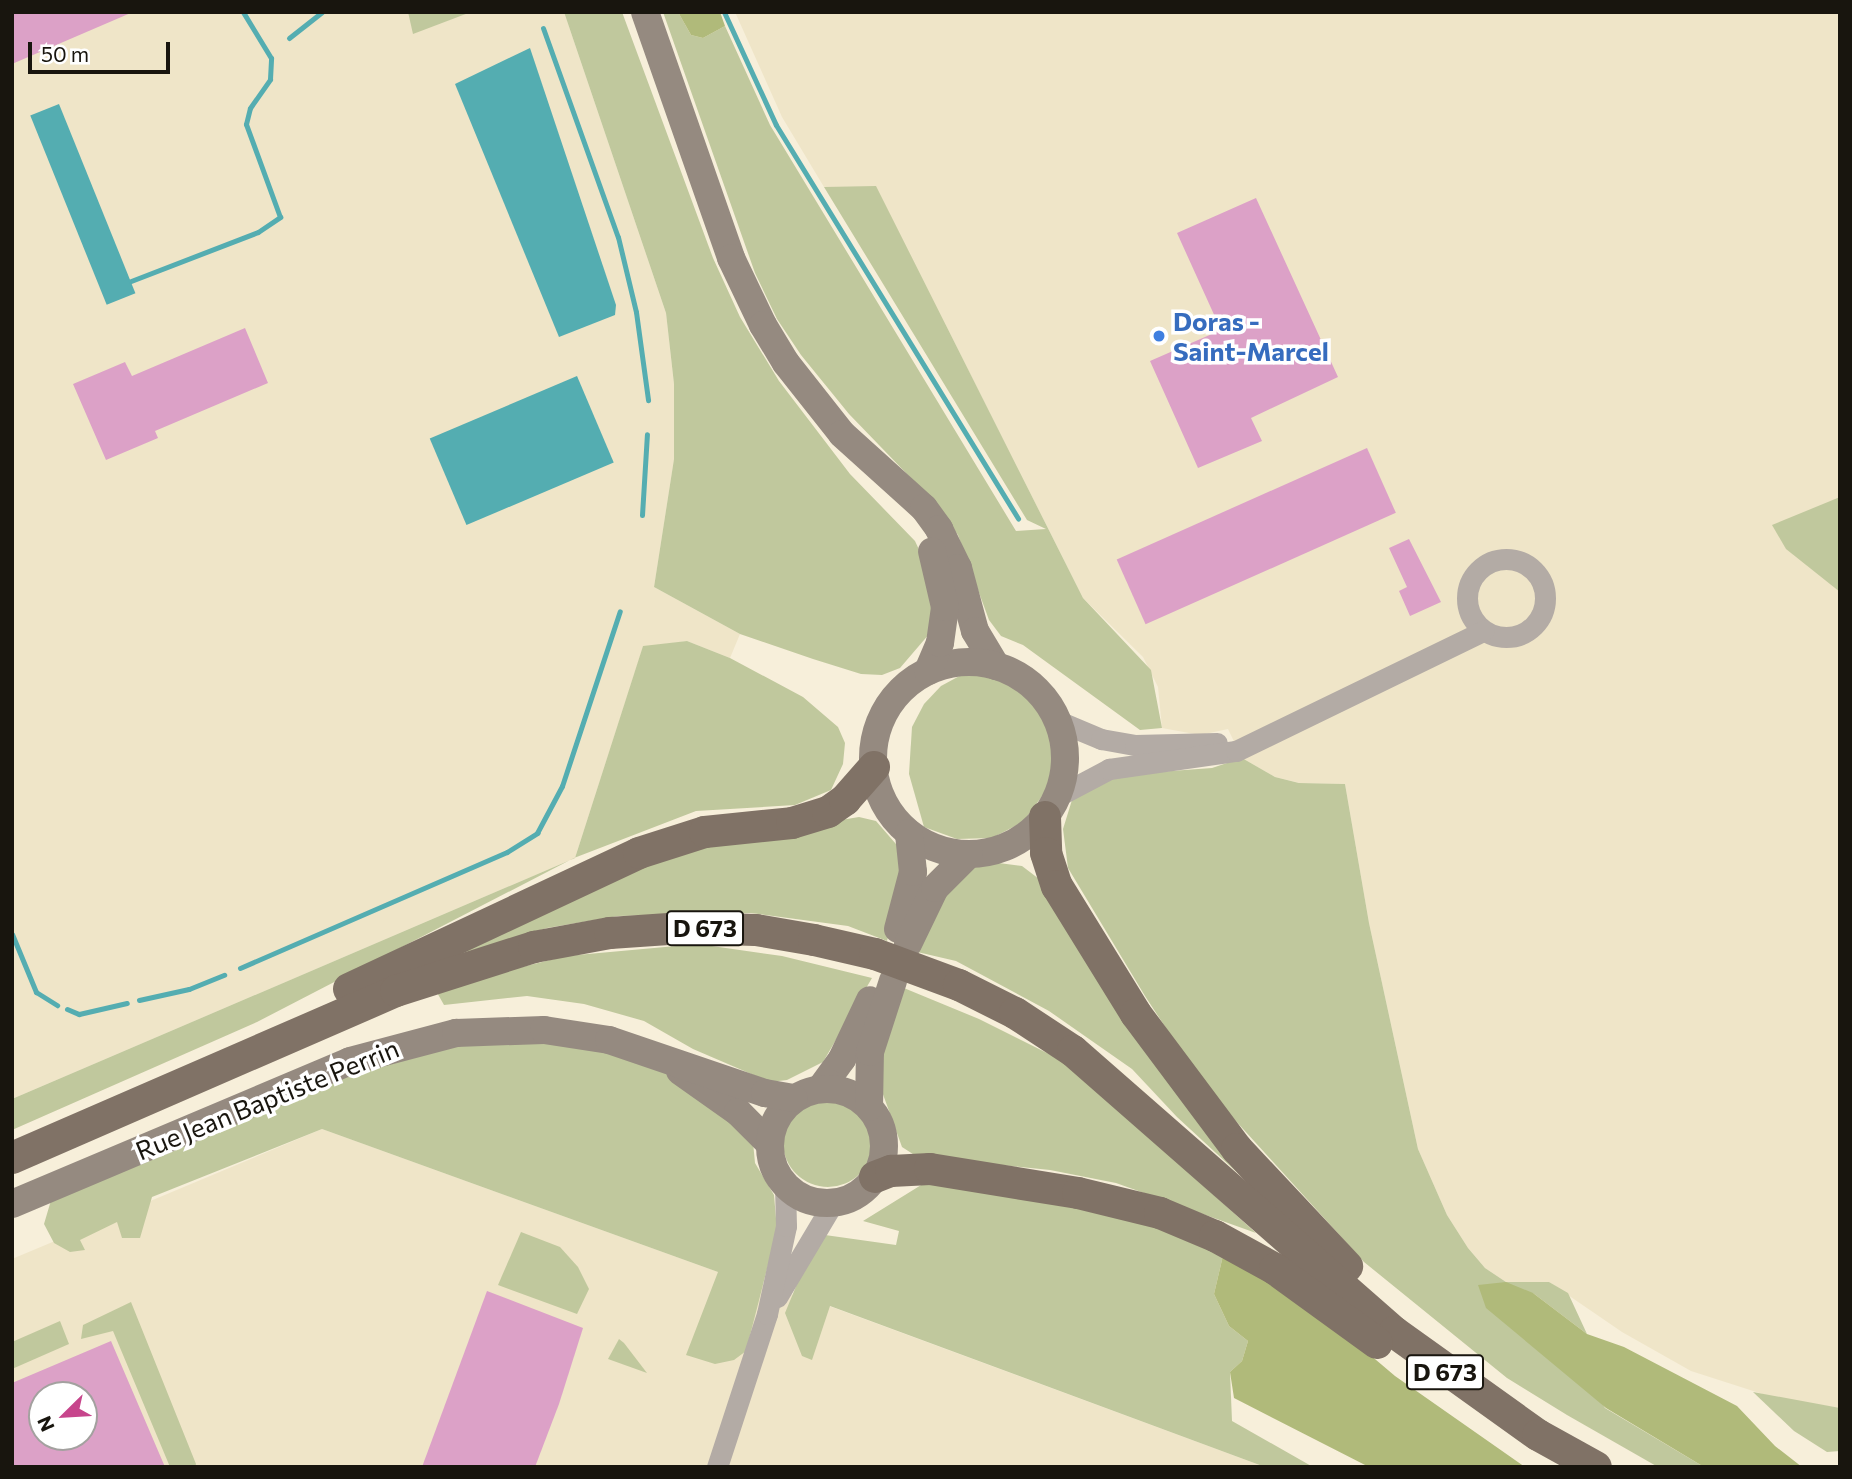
<!DOCTYPE html>
<style>
body{margin:0}
#map{position:relative;width:1852px;height:1479px;overflow:hidden;background:#f7efda;font-family:Commissioner,sans-serif}
div>[style]{position:absolute}
[style*='--x']{left:calc(var(--x)*1px);top:calc(var(--y)*1px);width:calc(var(--w)*1px);rotate:calc(var(--a)*1deg)}
.built>*{inset:0;background:#efe5c8}
.green>*{inset:0;background:#c0c89d}
.round{border-radius:50%}
.forest>*{inset:0;background:#b0ba7a}
.water>*{inset:0;background:#54adb1;transform-origin:0 0}
.stream>*{height:5px;margin:-2.5px;padding:0 2.5px;transform-origin:2.5px;border-radius:2.5px;background:#54adb1}
.building>*{inset:0;background:#dca1c7;transform-origin:0 0}
.minor>*{height:21px;margin:-10.5px;padding:0 10.5px;transform-origin:10.5px;border-radius:10.5px;background:#b3aba5}
.minor>.ring{margin:-10.5px;padding:0;box-sizing:content-box;background:none;border:21px solid #b3aba5;border-radius:50%}
.secondary>*{height:28px;margin:-14px;padding:0 14px;transform-origin:14px;border-radius:14px;background:#958a80}
.secondary>.ring{margin:-14px;padding:0;box-sizing:content-box;background:none;border:28px solid #958a80;border-radius:50%}
.primary>*{height:32px;margin:-16px;padding:0 16px;transform-origin:16px;border-radius:16px;background:#807266}
.dots>*{width:19px;height:19px;translate:-50% -50%;box-sizing:border-box;border:4px solid #fff;border-radius:50%}
span{translate:-50% -50%;white-space:nowrap;text-align:center;line-height:1.15;-webkit-text-stroke:7px #fff;paint-order:stroke}
.shield-label span{padding:2px 5px;background:#fff;border:2px solid;border-radius:5px;-webkit-text-stroke-width:0}
.shield-label{font-size:24px;color:#18150e;font-weight:700}
.shop-label{font-size:26px;color:#366cbe;font-weight:700}
.left{translate:0 -50%;text-align:left}
.street-label{font-size:26px;color:#18150e}
.frame{position:absolute;inset:0;border:14px solid #18150e;pointer-events:none}
.north{position:absolute;left:28px;top:1381px;width:70px;height:70px;box-sizing:border-box;background:#fff;border:2px solid #a3a19f;border-radius:50%;rotate:246deg;font-size:19px;font-weight:700;line-height:28px;text-align:center;color:#18150e}
.north::after{content:'';display:block;margin:auto;width:24px;height:32px;background:#c7458c;clip-path:polygon(50% 0,100% 100%,50% 72%,0 100%)}
.scale{position:absolute;left:28px;top:42px;width:142px;height:32px;box-sizing:border-box;border:4px solid #18150e;border-top:0;padding-left:9px;font-size:21px;line-height:24px;white-space:nowrap;color:#18150e;-webkit-text-stroke:5px #fff;paint-order:stroke}
</style>
<div id="map">
<div class="built">
<i style="clip-path:polygon(12px 12px,564px 12px,666px 313px,674px 384px,674px 459px,654px 587px,740px 634px,730px 658px,687px 641px,643px 647px,575px 858px,12px 1099px)"></i>
<i style="clip-path:polygon(735px 12px,1840px 12px,1840px 1408px,1775px 1398px,1691px 1371px,1622px 1332px,1549px 1282px,1506px 1282px,1485px 1268px,1468px 1248px,1447px 1215px,1418px 1149px,1369px 923px,1345px 784px,1300px 783px,1275px 777px,1242px 758px,1228px 729px,1200px 735px,1162px 728px,1158px 687px,1143px 657px,1083px 598px,876px 187px,824px 187px,782px 117px)"></i>
<i style="clip-path:polygon(evenodd,322px 1129px,718px 1272px,829px 1306px,1265px 1467px,12px 1467px,12px 1259px,322px 1129px,42px 1395px,84px 1395px,84px 1437px,42px 1437px,42px 1395px)"></i>
</div>
<div class="green">
<i style="clip-path:polygon(408px 12px,471px 12px,413px 34px)"></i>
<i style="clip-path:polygon(564px 12px,622px 12px,713px 258px,740px 317px,779px 381px,850px 474px,915px 541px,928px 569px,934px 600px,930px 633px,900px 668px,882px 675px,861px 674px,813px 659px,740px 634px,654px 587px,674px 459px,674px 384px,666px 313px)"></i>
<i style="clip-path:polygon(663px 12px,678px 12px,691px 35px,703px 38px,725px 26px,770px 125px,1016px 531px,1046px 529px,1027px 520px,824px 187px,876px 186px,1083px 598px,1151px 670px,1162px 728px,1140px 730px,1023px 645px,1001px 636px,989px 620px,958px 535px,936px 504px,849px 414px,801px 355px,777px 319px,755px 273px)"></i>
<i style="clip-path:polygon(1840px 497px,1840px 592px,1786px 549px,1772px 525px)"></i>
<i style="clip-path:polygon(687px 641px,730px 658px,803px 697px,838px 727px,845px 743px,843px 764px,831px 790px,795px 805px,696px 811px,574px 858px,257px 1022px,12px 1130px,12px 1099px,575px 858px,643px 646px)"></i>
<i style="clip-path:polygon(984px 672px,1008px 680px,1028px 695px,1044px 715px,1053px 738px,1054px 764px,1048px 788px,1023px 822px,992px 838px,957px 839px,924px 827px,909px 774px,912px 727px,924px 704px,941px 686px,965px 673px)"></i>
<i style="clip-path:polygon(1242px 758px,1275px 777px,1299px 783px,1345px 784px,1369px 923px,1418px 1149px,1447px 1215px,1468px 1248px,1485px 1268px,1506px 1282px,1549px 1282px,1568px 1293px,1587px 1334px,1533px 1293px,1605px 1408px,1704px 1467px,1658px 1467px,1567px 1415px,1507px 1378px,1364px 1262px,1204px 1086px,1145px 996px,1068px 868px,1063px 829px,1072px 800px,1091px 786px,1130px 774px,1212px 768px)"></i>
<i style="clip-path:polygon(859px 817px,876px 821px,902px 851px,904px 873px,887px 941px,848px 926px,751px 913px,618px 916px,547px 928px,430px 963px,678px 847px)"></i>
<i style="clip-path:polygon(991px 862px,1022px 866px,1043px 882px,1295px 1226px,1177px 1117px,1132px 1069px,1049px 1011px,956px 961px,913px 951px,957px 873px)"></i>
<i style="clip-path:polygon(698px 944px,782px 956px,872px 978px,823px 1062px,787px 1080px,770px 1082px,693px 1049px,644px 1021px,584px 1004px,527px 996px,444px 1005px,435px 989px,566px 956px)"></i>
<i style="clip-path:polygon(899px 986px,979px 1019px,1067px 1063px,1256px 1233px,1116px 1183px,1050px 1170px,916px 1156px,902px 1147px,880px 1086px,880px 1042px)"></i>
<i style="clip-path:polygon(567px 1038px,676px 1077px,753px 1142px,755px 1163px,774px 1195px,777px 1230px,746px 1351px,734px 1360px,715px 1364px,686px 1355px,718px 1272px,322px 1129px,152px 1197px,140px 1238px,122px 1238px,117px 1222px,80px 1240px,85px 1250px,70px 1252px,54px 1243px,44px 1224px,52px 1197px,353px 1068px,480px 1039px)"></i>
<i class="round" style="left:783px;top:1097px;width:90px;height:90px"></i>
<i style="clip-path:polygon(926px 1182px,1088px 1202px,1225px 1247px,1214px 1294px,1229px 1326px,1248px 1341px,1242px 1361px,1230px 1372px,1232px 1421px,1313px 1467px,1265px 1467px,830px 1306px,812px 1360px,802px 1356px,785px 1313px,804px 1267px,825px 1235px,896px 1245px,899px 1231px,863px 1221px)"></i>
<i style="clip-path:polygon(521px 1232px,560px 1247px,578px 1267px,589px 1289px,577px 1314px,498px 1285px)"></i>
<i style="clip-path:polygon(131px 1302px,196px 1464px,195px 1467px,170px 1467px,113px 1331px,81px 1339px,83px 1325px)"></i>
<i style="clip-path:polygon(60px 1321px,69px 1344px,12px 1369px,12px 1342px)"></i>
<i style="clip-path:polygon(619px 1339px,624px 1343px,647px 1373px,608px 1359px)"></i>
<i style="clip-path:polygon(1753px 1392px,1840px 1408px,1840px 1451px,1827px 1452px,1794px 1431px)"></i>
</div>
<div class="forest">
<i style="clip-path:polygon(678px 12px,720px 12px,725px 26px,703px 38px,691px 35px)"></i>
<i style="clip-path:polygon(1225px 1247px,1290px 1287px,1395px 1376px,1525px 1467px,1369px 1467px,1234px 1398px,1230px 1372px,1242px 1361px,1248px 1341px,1229px 1326px,1214px 1294px)"></i>
<i style="clip-path:polygon(1506px 1282px,1533px 1293px,1587px 1334px,1624px 1347px,1737px 1406px,1775px 1446px,1802px 1467px,1704px 1467px,1606px 1408px,1486px 1308px,1478px 1285px)"></i>
</div>
<div class="water">
<i style="clip-path:polygon(530px 48px,616px 305px,615px 315px,559px 337px,455px 84px)"></i>
<i style="left:59px;top:104px;width:204px;height:31px;rotate:68deg"></i>
<i style="left:577px;top:376px;width:94px;height:160px;rotate:67deg"></i>
</div>
<div class="stream">
<i style="--x:724;--y:12;--w:124;--a:65.3"></i>
<i style="--x:776;--y:125;--w:462;--a:58.4"></i>
<i style="--x:543;--y:28;--w:222;--a:70.3"></i>
<i style="--x:618;--y:237;--w:77;--a:76.5"></i>
<i style="--x:636;--y:312;--w:89;--a:82.2"></i>
<i style="--x:289;--y:38;--w:42;--a:-38.2"></i>
<i style="--x:131;--y:281;--w:136;--a:-21.1"></i>
<i style="--x:258;--y:232;--w:27;--a:-34"></i>
<i style="--x:280;--y:217;--w:99;--a:-110.1"></i>
<i style="--x:246;--y:124;--w:16;--a:-76"></i>
<i style="--x:250;--y:108;--w:35;--a:-55"></i>
<i style="--x:270;--y:79;--w:21;--a:-87"></i>
<i style="--x:271;--y:58;--w:54;--a:-121.3"></i>
<i style="--x:642;--y:515;--w:81;--a:-86.5"></i>
<i style="--x:12;--y:934;--w:63;--a:67.5"></i>
<i style="--x:36;--y:992;--w:25;--a:32"></i>
<i style="--x:240;--y:968;--w:291;--a:-23.5"></i>
<i style="--x:507;--y:852;--w:36;--a:-32"></i>
<i style="--x:537;--y:833;--w:53;--a:-62"></i>
<i style="--x:562;--y:786;--w:184;--a:-71.7"></i>
<i style="--x:139;--y:1000;--w:51;--a:-12.4"></i>
<i style="--x:189;--y:989;--w:38;--a:-22"></i>
<i style="--x:67;--y:1009;--w:13;--a:23"></i>
<i style="--x:79;--y:1014;--w:49;--a:-12.9"></i>
</div>
<div class="building">
<i style="clip-path:polygon(12px 12px,133px 12px,12px 64px)"></i>
<i style="clip-path:polygon(1256px 198px,1338px 377px,1251px 418px,1262px 441px,1198px 468px,1150px 361px,1221px 330px,1177px 233px)"></i>
<i style="clip-path:polygon(245px 328px,268px 383px,155px 431px,158px 438px,106px 460px,73px 384px,125px 362px,132px 376px)"></i>
<i style="left:1367px;top:448px;width:71px;height:274px;rotate:66deg"></i>
<i style="clip-path:polygon(1409px 539px,1441px 602px,1410px 616px,1399px 591px,1407px 587px,1389px 548px)"></i>
<i style="clip-path:polygon(487px 1291px,583px 1328px,559px 1404px,535px 1467px,422px 1467px)"></i>
<i style="clip-path:polygon(evenodd,111px 1341px,165px 1467px,12px 1467px,12px 1383px,111px 1341px,42px 1395px,84px 1395px,84px 1437px,42px 1437px,42px 1395px)"></i>
</div>
<div class="minor">
<i class="ring" style="left:1467px;top:559px;width:57px;height:57px"></i>
<i style="--x:1058;--y:721;--w:47;--a:22.7"></i>
<i style="--x:1101;--y:739;--w:35;--a:10"></i>
<i style="--x:1135;--y:745;--w:82;--a:-1.4"></i>
<i style="--x:1058;--y:796;--w:58;--a:-27.9"></i>
<i style="--x:1109;--y:769;--w:128;--a:-8.1"></i>
<i style="--x:1236;--y:751;--w:275;--a:-25.9"></i>
<i style="--x:777;--y:1297;--w:109;--a:-59.2"></i>
<i style="--x:717;--y:1467;--w:161;--a:-71.9"></i>
<i style="--x:767;--y:1314;--w:90;--a:-77.8"></i>
<i style="--x:786;--y:1226;--w:40;--a:-91.4"></i>
</div>
<div class="secondary">
<i style="--x:645;--y:12;--w:261;--a:70.7"></i>
<i style="--x:731;--y:258;--w:74;--a:64.5"></i>
<i style="--x:763;--y:325;--w:44;--a:58.8"></i>
<i style="--x:786;--y:363;--w:90;--a:51.7"></i>
<i style="--x:842;--y:434;--w:110;--a:42.1"></i>
<i style="--x:924;--y:508;--w:26;--a:54"></i>
<i style="--x:939;--y:529;--w:43;--a:64"></i>
<i style="--x:958;--y:568;--w:65;--a:74.9"></i>
<i style="--x:975;--y:631;--w:41;--a:59"></i>
<i class="ring" style="left:873px;top:662px;width:164px;height:164px"></i>
<i style="--x:928;--y:671;--w:30;--a:-67"></i>
<i style="--x:940;--y:643;--w:36;--a:-82"></i>
<i style="--x:945;--y:607;--w:57;--a:-103.1"></i>
<i style="--x:898;--y:929;--w:59;--a:-75.3"></i>
<i style="--x:913;--y:872;--w:39;--a:-96"></i>
<i style="--x:908;--y:944;--w:62;--a:-64.3"></i>
<i style="--x:935;--y:888;--w:48;--a:-45"></i>
<i style="--x:680;--y:1071;--w:71;--a:35.3"></i>
<i style="--x:738;--y:1112;--w:44;--a:45"></i>
<i style="--x:821;--y:1088;--w:36;--a:-54"></i>
<i style="--x:842;--y:1059;--w:65;--a:-64.6"></i>
<i class="ring" style="left:770px;top:1089px;width:86px;height:86px"></i>
<i style="--x:869;--y:1107;--w:55;--a:-89"></i>
<i style="--x:870;--y:1052;--w:75;--a:-72.1"></i>
<i style="--x:12;--y:1204;--w:367;--a:-22.9"></i>
<i style="--x:350;--y:1061;--w:110;--a:-14.8"></i>
<i style="--x:456;--y:1033;--w:88;--a:-2"></i>
<i style="--x:544;--y:1030;--w:66;--a:8.7"></i>
<i style="--x:609;--y:1040;--w:165;--a:18.8"></i>
<i style="--x:765;--y:1093;--w:29;--a:10"></i>
</div>
<div class="primary">
<i style="--x:1045;--y:817;--w:36;--a:88"></i>
<i style="--x:1046;--y:853;--w:35;--a:72"></i>
<i style="--x:1057;--y:886;--w:150;--a:58.3"></i>
<i style="--x:1136;--y:1014;--w:169;--a:53.2"></i>
<i style="--x:1237;--y:1149;--w:161;--a:46.8"></i>
<i style="--x:349;--y:989;--w:320;--a:-25.1"></i>
<i style="--x:639;--y:853;--w:69;--a:-17.7"></i>
<i style="--x:705;--y:832;--w:87;--a:-5.9"></i>
<i style="--x:792;--y:823;--w:38;--a:-17"></i>
<i style="--x:828;--y:812;--w:21;--a:-35"></i>
<i style="--x:845;--y:800;--w:44;--a:-48.7"></i>
<i style="--x:12;--y:1158;--w:419;--a:-23.5"></i>
<i style="--x:396;--y:991;--w:145;--a:-17.7"></i>
<i style="--x:534;--y:947;--w:77;--a:-10.4"></i>
<i style="--x:610;--y:933;--w:73;--a:-3.9"></i>
<i style="--x:683;--y:928;--w:73;--a:1.6"></i>
<i style="--x:756;--y:930;--w:59;--a:9.8"></i>
<i style="--x:814;--y:940;--w:63;--a:12.9"></i>
<i style="--x:875;--y:954;--w:90;--a:20.3"></i>
<i style="--x:959;--y:985;--w:63;--a:26.6"></i>
<i style="--x:1015;--y:1013;--w:69;--a:33.2"></i>
<i style="--x:1073;--y:1051;--w:427;--a:41.2"></i>
<i style="--x:1394;--y:1332;--w:177;--a:35.6"></i>
<i style="--x:1538;--y:1435;--w:66;--a:28.9"></i>
<i style="--x:875;--y:1177;--w:17;--a:-21"></i>
<i style="--x:891;--y:1171;--w:39;--a:-3"></i>
<i style="--x:930;--y:1169;--w:150;--a:9.2"></i>
<i style="--x:1078;--y:1193;--w:84;--a:13.7"></i>
<i style="--x:1160;--y:1213;--w:60;--a:22.7"></i>
<i style="--x:1215;--y:1236;--w:68;--a:28.8"></i>
<i style="--x:1275;--y:1269;--w:126;--a:36"></i>
</div>
<div class="dots">
<i style="left:1159px;top:336px;background:#3f7fe0"></i>
</div>
<div class="shield-label">
<span style="left:705px;top:928px">D 673</span>
<span style="left:1445px;top:1372px">D 673</span>
</div>
<div class="shop-label">
<span class="left" style="left:1173px;top:336px">Doras -<br>Saint-Marcel</span>
</div>
<div class="street-label">
<span style="left:267px;top:1099px;rotate:-22deg">Rue Jean Baptiste Perrin</span>
</div>
<div class="frame"></div>
<div class="north">N</div>
<div class="scale">50 m</div>
</div>
